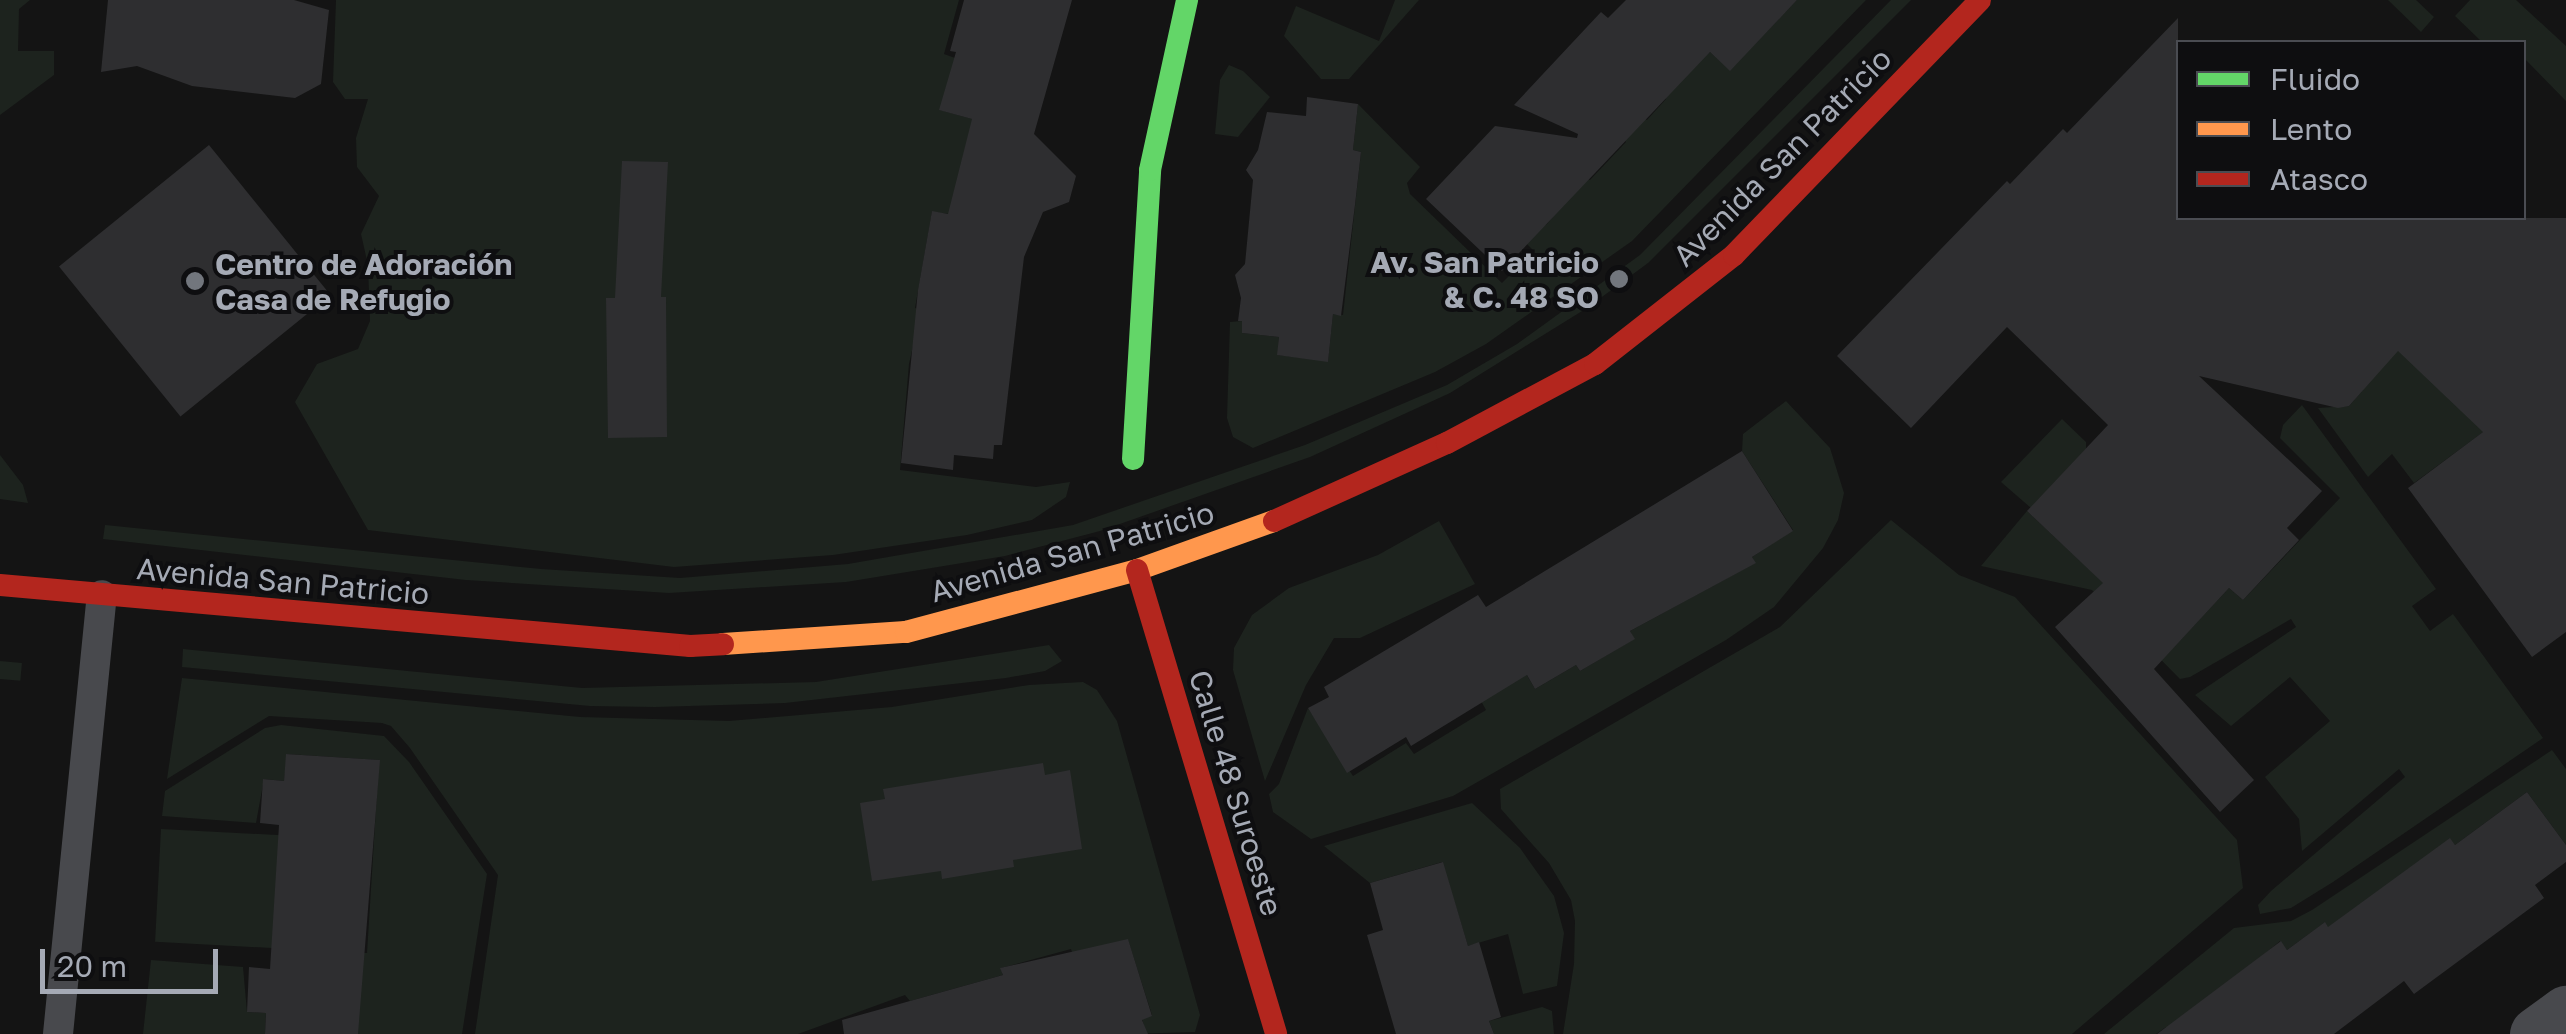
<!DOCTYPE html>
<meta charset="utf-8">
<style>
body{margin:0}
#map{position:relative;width:2566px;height:1034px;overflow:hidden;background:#141414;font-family:"Golos Text",sans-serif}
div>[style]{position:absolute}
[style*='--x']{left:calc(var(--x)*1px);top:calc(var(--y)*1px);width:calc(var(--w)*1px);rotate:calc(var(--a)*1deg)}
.green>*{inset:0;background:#1d231e;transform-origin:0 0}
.building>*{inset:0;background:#2e2e30;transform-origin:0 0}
.lane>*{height:30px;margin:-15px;padding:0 15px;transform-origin:15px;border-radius:15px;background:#48494d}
.street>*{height:55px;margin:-27.5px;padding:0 27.5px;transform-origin:27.5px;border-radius:27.5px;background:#48494d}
.fast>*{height:22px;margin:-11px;padding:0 11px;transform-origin:11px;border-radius:11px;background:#63d668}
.slow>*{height:22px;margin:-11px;padding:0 11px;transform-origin:11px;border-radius:11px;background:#ff974d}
.jam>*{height:22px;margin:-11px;padding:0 11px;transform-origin:11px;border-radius:11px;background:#b3261e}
.dots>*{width:28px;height:28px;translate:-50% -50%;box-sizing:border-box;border:5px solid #0e0e10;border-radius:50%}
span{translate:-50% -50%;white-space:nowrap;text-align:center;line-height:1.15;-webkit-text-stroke:8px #0e0e10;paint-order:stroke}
.street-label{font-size:30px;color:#a5aab5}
.poi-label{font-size:30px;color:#a5aab5;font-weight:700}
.right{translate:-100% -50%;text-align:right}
.left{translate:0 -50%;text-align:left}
.legend{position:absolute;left:2176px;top:40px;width:350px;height:180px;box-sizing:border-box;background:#0e0e10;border:2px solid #4a4c52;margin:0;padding:12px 18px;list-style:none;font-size:30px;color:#a5aab5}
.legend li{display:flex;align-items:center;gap:20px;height:50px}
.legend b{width:50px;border:2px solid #4a4c52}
.scale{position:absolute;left:40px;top:949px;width:178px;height:45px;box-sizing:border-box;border:5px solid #a5aab5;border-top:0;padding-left:12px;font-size:30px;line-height:35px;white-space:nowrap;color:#a5aab5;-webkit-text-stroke:8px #0e0e10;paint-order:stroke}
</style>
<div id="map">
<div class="green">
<i style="clip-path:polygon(0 0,30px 0,19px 9px,18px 51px,54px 51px,54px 75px,0 115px)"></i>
<i style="clip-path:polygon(336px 0,959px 0,944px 54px,955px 58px,940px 110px,1019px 132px,950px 214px,932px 212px,915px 308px,921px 310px,909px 364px,900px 470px,1036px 487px,1070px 482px,1066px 497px,1032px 520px,967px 535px,833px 555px,674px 567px,368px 530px,295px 402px,317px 364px,358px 349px,370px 321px,368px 265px,361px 234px,379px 196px,357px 167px,356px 138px,368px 99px,345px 99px,333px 82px)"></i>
<i style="clip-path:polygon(1395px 0,1419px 0,1349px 79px,1321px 79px,1284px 36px,1296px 6px,1379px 41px)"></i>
<i style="clip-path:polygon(1797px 0,1866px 0,1632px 241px,1486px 344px,1435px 372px,1253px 448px,1233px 437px,1227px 418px,1230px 322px,1242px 321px,1242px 333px,1279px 337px,1278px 355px,1328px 361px,1333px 314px,1343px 315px,1361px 152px,1353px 150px,1358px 104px,1420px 167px,1407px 183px,1410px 194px,1502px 283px,1534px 251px,1521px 238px,1547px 224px,1584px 177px,1590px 180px,1626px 142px,1621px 136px,1640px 115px,1647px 120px,1666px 99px,1659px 92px,1710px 52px,1730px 70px)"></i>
<i style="clip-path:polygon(1891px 0,1911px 0,1648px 263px,1587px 308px,1450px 393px,1310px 457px,1100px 531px,1005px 556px,846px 582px,669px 593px,466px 580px,103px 539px,105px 525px,541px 569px,680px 578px,848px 564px,1073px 525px,1305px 445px,1447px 385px,1517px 344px,1640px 255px)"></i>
<i style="clip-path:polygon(2388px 0,2416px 0,2434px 17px,2421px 32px)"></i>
<i style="clip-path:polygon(2470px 0,2516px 0,2566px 46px,2566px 101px,2524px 58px,2524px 42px,2482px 42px,2455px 16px)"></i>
<i style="clip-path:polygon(1229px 65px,1243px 71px,1270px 97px,1238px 137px,1215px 134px,1220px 80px)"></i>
<i style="clip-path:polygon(2376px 330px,2566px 371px,2414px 483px,2392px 454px,2368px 477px,2318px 408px,2349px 406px,2363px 390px)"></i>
<i style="clip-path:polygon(1786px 401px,1830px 448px,1844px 493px,1838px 520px,1823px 548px,1774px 607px,1726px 640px,1453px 796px,1311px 839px,1273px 812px,1269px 794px,1279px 784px,1308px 708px,1353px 776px,1406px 743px,1414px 754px,1486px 710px,1480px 699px,1525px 672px,1535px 689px,1576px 665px,1580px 671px,1634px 639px,1630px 631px,1755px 563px,1752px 557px,1793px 530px,1742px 451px,1743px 434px)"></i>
<i style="clip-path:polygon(2302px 405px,2436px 589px,2412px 606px,2430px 631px,2453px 614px,2543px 738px,2333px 882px,2291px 908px,2260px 914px,2258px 905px,2271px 891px,2405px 777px,2399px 769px,2302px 851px,2299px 819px,2265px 777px,2330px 721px,2290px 677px,2231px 726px,2195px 695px,2296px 627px,2291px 619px,2190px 677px,2180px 679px,2092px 590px,1981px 566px,2027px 511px,2173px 648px,2229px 588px,2243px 600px,2340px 498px,2280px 438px,2283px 425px)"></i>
<i style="clip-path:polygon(2062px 419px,2086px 442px,2086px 449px,2031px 508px,2001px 482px)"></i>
<i style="clip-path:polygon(0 455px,23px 485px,28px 503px,0 499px)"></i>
<i style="clip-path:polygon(1891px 520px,1959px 575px,2015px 597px,2237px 840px,2243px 888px,2072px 1034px,1563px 1034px,1574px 964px,1575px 921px,1571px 900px,1549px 863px,1501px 809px,1500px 789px,1780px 627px)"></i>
<i style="clip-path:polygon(1439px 521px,1475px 584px,1360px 638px,1334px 638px,1306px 685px,1265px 781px,1233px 670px,1234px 648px,1252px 615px,1289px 588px,1378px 555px)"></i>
<i style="clip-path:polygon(1049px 645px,1062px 661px,1045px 671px,1006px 678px,785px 703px,655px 707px,590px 706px,182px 667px,183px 649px,582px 688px,816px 682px)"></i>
<i style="left:0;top:661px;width:22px;height:18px;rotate:5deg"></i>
<i style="clip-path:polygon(182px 678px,580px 717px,729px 721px,892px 707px,1029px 685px,1083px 682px,1097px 690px,1117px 721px,1200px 1015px,1195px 1032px,1129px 1034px,1145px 1029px,1142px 1019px,1152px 1015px,1128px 940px,1073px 955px,1071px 949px,1001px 968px,1003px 975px,910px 1001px,905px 995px,798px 1034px,475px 1034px,498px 875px,410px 748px,391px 726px,382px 723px,269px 716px,167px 779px)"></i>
<i style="clip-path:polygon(281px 725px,384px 736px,409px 762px,487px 874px,462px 1034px,358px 1034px,355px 953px,367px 953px,379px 760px,287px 754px,284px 781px,264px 779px,256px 823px,162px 816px,165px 791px,265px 728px)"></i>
<i style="clip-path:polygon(2552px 750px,2566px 769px,2566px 845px,2527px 792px,2455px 845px,2450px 839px,2333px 933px,2324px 923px,2287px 950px,2280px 941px,2171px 1033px,2166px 1027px,2156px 1034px,2104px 1034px,2234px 928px,2291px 921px,2312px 910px)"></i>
<i style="clip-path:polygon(1472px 803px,1520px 848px,1554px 896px,1564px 933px,1557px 986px,1523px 994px,1508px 934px,1468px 946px,1442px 862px,1370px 883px,1324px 846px)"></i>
<i style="left:161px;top:829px;width:135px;height:113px;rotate:3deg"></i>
<i style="clip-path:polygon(151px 960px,243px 967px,247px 1012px,266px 1013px,265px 1034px,143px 1034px)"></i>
<i style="clip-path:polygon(1542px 1007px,1552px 1011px,1554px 1034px,1494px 1034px,1489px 1021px)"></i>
</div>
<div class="building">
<i style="clip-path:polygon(108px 0,294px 0,329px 10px,321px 84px,295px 98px,192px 86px,137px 66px,101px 72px)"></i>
<i style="clip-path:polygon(964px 0,1072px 0,1034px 134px,1076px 176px,1069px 202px,1043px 212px,1024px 257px,1002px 445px,994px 445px,993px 459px,954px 455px,953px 470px,901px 463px,918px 290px,932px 211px,948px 214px,972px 119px,939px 110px,956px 52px,950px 51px)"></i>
<i style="clip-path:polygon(1626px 0,1797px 0,1730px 71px,1710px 52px,1502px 271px,1426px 199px,1495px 126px,1577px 138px,1578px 134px,1514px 105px,1601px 12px,1608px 18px)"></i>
<i style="clip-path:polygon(2178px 18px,2178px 218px,2566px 218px,2566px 632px,2532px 657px,2408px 488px,2483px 432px,2398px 351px,2349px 406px,2338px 408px,2199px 376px,2322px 491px,2287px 528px,2299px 540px,2243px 600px,2229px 588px,2154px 669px,2254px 780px,2220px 812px,2055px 627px,2103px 583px,2027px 511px,2108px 425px,2007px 327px,1911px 428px,1837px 356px,2007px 181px,2010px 184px,2063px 129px,2067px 133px)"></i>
<i style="clip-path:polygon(1307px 97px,1358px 104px,1353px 150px,1361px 152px,1355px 205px,1341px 316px,1333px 314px,1328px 362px,1277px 355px,1279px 337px,1242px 333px,1242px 321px,1238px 321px,1241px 298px,1235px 275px,1245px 264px,1253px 180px,1246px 170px,1258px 150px,1267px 112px,1306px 116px)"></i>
<i style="left:209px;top:145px;width:193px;height:193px;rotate:51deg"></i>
<i style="clip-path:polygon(622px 161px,668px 162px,661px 297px,666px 297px,667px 437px,608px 438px,606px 298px,615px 298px)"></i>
<i style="clip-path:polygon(1742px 451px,1793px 531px,1752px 557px,1756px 563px,1630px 631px,1635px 639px,1580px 671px,1576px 665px,1535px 689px,1527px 675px,1411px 746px,1406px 737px,1347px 773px,1308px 708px,1329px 697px,1324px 687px,1478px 595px,1486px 607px)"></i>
<i style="clip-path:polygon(286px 754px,380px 760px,358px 1034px,265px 1034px,266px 1013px,247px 1012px,249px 967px,270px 969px,279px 825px,260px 823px,263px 779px,284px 781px)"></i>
<i style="clip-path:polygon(1043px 763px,1045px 775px,1070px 770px,1082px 849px,1013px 860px,1014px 867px,942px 879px,941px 871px,872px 881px,860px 803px,885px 799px,883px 789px)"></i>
<i style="clip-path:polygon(2527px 792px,2566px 845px,2566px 862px,2535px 885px,2544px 898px,2414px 994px,2404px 981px,2334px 1034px,2157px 1034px,2281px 941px,2287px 950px,2325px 922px,2328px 927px,2450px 838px,2455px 845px)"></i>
<i style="clip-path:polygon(1443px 862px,1468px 946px,1479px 942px,1501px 1017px,1489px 1021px,1494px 1034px,1396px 1034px,1367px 935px,1383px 930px,1370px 883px)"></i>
<i style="clip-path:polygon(1128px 939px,1152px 1016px,1142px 1020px,1148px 1034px,844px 1034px,842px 1020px,1003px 975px,1000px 968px)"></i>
</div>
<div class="lane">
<i style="--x:58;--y:1034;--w:441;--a:-84.3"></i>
</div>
<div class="street">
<i style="--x:2537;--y:1034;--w:36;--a:-36"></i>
</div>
<div class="fast">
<i style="--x:1133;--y:459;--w:289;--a:-86.6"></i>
<i style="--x:1150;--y:170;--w:174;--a:-77.7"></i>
</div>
<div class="slow">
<i style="--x:723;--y:644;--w:183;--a:-3.8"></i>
<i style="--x:906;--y:632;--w:239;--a:-15"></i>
<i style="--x:1137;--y:570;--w:145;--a:-19.7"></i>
</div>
<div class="jam">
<i style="--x:1274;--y:521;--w:190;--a:-24.3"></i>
<i style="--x:1447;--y:443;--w:168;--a:-28.1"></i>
<i style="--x:1595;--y:364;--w:177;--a:-38.1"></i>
<i style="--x:1734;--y:255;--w:354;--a:-46"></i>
<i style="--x:1137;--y:570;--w:484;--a:73.3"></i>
<i style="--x:0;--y:585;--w:693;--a:5.05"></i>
<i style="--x:690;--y:646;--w:33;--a:-3"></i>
</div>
<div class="dots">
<i style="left:1619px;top:279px;background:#72767d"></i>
<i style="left:195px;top:281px;background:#72767d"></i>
</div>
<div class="street-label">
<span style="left:1782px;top:157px;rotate:-45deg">Avenida San Patricio</span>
<span style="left:1072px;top:552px;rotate:-16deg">Avenida San Patricio</span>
<span style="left:283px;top:581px;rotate:5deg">Avenida San Patricio</span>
<span style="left:1236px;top:793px;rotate:73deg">Calle 48 Suroeste</span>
</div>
<div class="poi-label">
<span class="right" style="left:1599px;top:279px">Av. San Patricio<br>&amp; C. 48 SO</span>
<span class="left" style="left:215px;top:281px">Centro de Adoración<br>Casa de Refugio</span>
</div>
<ul class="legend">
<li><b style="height:12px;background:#63d668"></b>Fluido</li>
<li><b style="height:12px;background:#ff974d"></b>Lento</li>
<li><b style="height:12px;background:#b3261e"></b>Atasco</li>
</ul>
<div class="scale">20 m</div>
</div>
